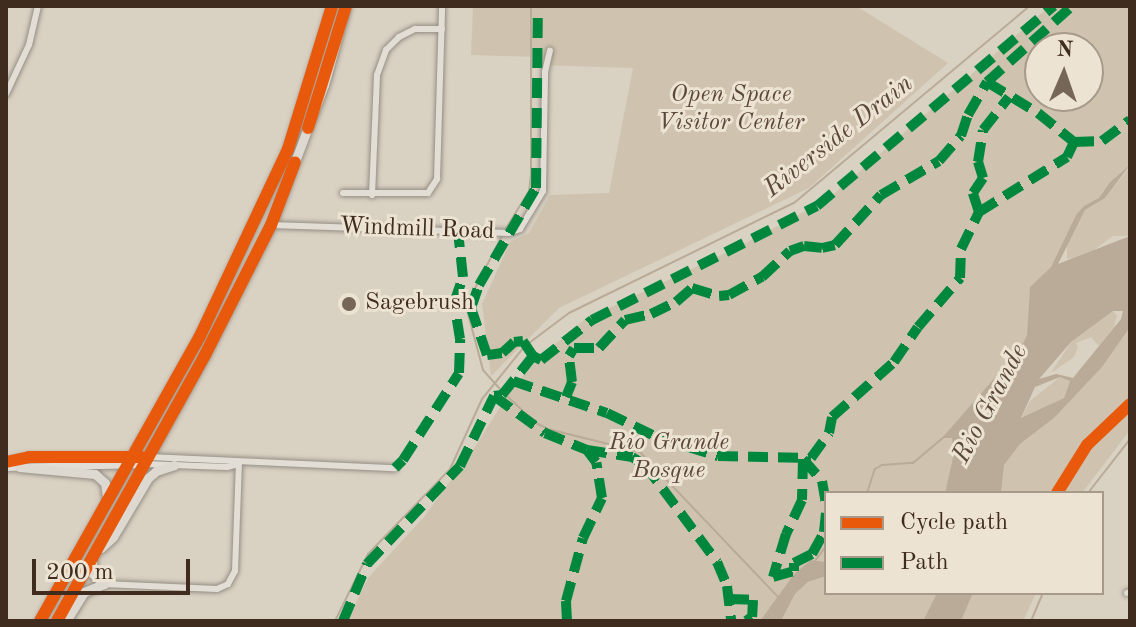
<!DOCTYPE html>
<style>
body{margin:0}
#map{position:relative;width:1136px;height:627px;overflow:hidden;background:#d9d1c2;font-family:"Old Standard TT",serif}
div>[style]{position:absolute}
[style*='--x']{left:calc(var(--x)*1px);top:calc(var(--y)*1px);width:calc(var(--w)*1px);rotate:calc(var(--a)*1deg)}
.green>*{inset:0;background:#cfc3af}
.water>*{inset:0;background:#b9ab97}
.stream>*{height:2px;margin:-1px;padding:0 1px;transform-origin:1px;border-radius:1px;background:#b9ab97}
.roads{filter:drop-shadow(0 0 2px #958e84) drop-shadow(0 0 2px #958e84)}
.minor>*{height:6px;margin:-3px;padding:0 3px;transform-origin:3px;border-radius:3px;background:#e2ded6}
.tertiary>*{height:7px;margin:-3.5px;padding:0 3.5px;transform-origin:3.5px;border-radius:3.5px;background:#e2ded6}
.primary>*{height:9px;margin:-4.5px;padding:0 4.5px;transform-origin:4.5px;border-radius:4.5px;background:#ddd9d0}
.quiet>*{height:10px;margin-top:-5px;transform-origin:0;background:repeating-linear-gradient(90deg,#00873e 0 20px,transparent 0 30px)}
.cycleway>*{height:12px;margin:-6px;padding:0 6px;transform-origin:6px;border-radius:6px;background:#e8590c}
.dots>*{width:22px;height:22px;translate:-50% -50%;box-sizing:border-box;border:4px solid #ece3d2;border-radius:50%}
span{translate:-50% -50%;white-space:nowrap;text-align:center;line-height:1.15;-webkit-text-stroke:6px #ece3d2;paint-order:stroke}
.park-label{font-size:24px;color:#5b4839;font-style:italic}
.street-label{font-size:24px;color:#402c1f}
.poi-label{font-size:24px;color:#402c1f}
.left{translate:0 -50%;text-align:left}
.water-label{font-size:26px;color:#5b4838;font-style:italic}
.frame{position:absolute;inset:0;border:8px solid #402c1f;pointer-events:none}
.legend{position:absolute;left:824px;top:491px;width:280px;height:104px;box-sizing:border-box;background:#ece3d2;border:2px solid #a79a8a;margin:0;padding:10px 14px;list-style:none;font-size:24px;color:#402c1f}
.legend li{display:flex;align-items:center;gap:16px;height:40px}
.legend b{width:40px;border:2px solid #a79a8a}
.north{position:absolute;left:1024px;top:32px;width:80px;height:80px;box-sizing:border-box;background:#ece3d2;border:2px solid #a79a8a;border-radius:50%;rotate:2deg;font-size:22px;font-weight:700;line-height:32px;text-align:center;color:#402c1f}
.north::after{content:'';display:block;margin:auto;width:28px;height:36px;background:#766658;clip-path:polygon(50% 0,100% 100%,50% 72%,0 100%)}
.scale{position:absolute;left:32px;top:559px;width:158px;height:36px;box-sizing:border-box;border:4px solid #402c1f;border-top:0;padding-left:10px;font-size:24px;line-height:28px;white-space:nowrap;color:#402c1f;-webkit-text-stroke:6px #ece3d2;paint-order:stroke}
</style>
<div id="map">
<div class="green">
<i style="clip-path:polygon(473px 6px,856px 6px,948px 63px,809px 188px,559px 308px,491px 376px,482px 304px,510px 242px,529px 233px,550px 195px,609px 193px,633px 68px,539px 65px,538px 57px,471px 55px)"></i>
<i style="clip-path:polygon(evenodd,1050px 6px,1130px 6px,1130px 165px,1110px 182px,1099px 198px,1076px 215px,1051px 267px,1030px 287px,1027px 335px,1020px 349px,943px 438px,952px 438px,953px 457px,945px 493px,826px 493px,826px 562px,811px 560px,794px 574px,760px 621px,347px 621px,368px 578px,424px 517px,475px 447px,512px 388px,542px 355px,584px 320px,742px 245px,828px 199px,1050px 6px,1040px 48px,1088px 48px,1088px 96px,1040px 96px,1040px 48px)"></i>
<i style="clip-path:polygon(1130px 167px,1130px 236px,1113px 236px,1086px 256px,1067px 259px,1067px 245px,1085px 210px,1105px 198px)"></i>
<i style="clip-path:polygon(1113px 311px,1117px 316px,1114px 327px,1099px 346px,1091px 337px,1076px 343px,1078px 347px,1074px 357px,1051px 373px,1071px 342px)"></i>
<i style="clip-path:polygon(1130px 327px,1130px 430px,1082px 493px,1001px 493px,1004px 465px,1020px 444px,1054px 418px)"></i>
<i style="clip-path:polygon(1060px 377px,1070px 380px,1064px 398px,1021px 419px,1030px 401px)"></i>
<i style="clip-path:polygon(826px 576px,826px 593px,937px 593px,923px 621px,781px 621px,795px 594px,808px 582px)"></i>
<i style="clip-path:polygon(973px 593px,1036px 593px,1023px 621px,961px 621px)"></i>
</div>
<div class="water">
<i style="clip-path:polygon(evenodd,1130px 165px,1105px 198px,1085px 210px,1058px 264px,1130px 236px,1130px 327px,1102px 367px,1054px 418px,1020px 444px,1004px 465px,1001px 493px,945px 493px,953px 457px,952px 438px,942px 438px,1020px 349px,1027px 335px,1030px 287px,1051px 267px,1076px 215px,1084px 206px,1099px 198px,1110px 182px,1130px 165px,1113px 311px,1123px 311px,1121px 319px,1073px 378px,1056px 374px,1039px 379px,1071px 342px,1113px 311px,1130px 165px,1060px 377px,1070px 381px,1064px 398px,1021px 418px,1035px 387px,1060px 377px)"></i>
<i style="clip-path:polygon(811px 560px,826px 562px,826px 576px,808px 582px,795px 594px,781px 621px,760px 621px,794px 574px)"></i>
<i style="clip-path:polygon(937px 593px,973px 593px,961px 621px,923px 621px)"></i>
</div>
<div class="stream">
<i style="--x:505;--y:230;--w:46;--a:-58.4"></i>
<i style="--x:529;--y:191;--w:16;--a:-83"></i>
<i style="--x:531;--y:175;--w:169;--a:-90"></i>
<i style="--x:529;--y:343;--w:50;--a:-36.9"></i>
<i style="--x:569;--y:313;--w:250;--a:-26.1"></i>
<i style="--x:794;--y:203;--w:307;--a:-39.9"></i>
<i style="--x:500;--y:389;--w:25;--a:-132"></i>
<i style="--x:483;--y:370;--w:66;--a:-104.9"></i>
<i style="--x:466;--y:306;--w:79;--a:-62.8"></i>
<i style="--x:508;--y:397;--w:38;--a:43"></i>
<i style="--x:536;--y:423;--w:13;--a:27"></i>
<i style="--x:548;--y:429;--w:95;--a:14"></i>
<i style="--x:640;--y:452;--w:200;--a:46.4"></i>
<i style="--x:867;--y:493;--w:25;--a:-72"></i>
<i style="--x:875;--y:469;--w:8;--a:-30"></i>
<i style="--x:882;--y:465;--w:31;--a:-4"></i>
<i style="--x:913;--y:463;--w:40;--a:-40"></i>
<i style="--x:1088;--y:493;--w:68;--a:-52.1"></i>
<i style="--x:815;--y:561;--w:19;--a:-54"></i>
<i style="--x:335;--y:621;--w:75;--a:-63.8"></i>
<i style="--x:368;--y:554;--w:118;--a:-46"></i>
<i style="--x:450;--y:469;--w:77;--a:-65.4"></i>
<i style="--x:482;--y:399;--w:67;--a:-51.1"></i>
<i style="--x:1031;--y:621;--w:30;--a:-67"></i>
</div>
<div class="roads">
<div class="minor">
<i style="--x:6;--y:94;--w:54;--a:-64.9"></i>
<i style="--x:29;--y:45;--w:40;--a:-77"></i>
<i style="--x:343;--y:193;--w:85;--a:0"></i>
<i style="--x:428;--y:193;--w:17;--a:-57"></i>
<i style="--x:437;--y:179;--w:173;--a:-88.3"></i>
<i style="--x:372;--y:195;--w:120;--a:-87.6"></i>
<i style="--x:377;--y:75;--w:27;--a:-70"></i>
<i style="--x:386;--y:50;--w:18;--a:-45"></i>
<i style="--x:399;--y:37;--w:18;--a:-27"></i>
<i style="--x:415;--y:29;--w:27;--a:0"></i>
<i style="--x:271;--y:225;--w:238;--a:1.9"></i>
<i style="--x:509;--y:233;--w:12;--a:-20"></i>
<i style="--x:520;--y:229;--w:44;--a:-58.8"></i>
<i style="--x:543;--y:191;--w:119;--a:-89"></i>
<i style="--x:545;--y:72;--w:22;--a:-77"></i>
<i style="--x:149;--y:457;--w:246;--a:2.6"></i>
<i style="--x:146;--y:464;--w:81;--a:2.1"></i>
<i style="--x:227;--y:467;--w:12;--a:-14"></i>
<i style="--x:104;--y:584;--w:113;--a:2.5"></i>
<i style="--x:217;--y:589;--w:12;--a:-24"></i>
<i style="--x:228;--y:584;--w:15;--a:-62"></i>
<i style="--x:235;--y:571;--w:107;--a:-87.9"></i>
<i style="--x:1127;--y:593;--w:3;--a:-18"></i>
</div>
<div class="tertiary">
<i style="--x:6;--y:462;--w:24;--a:-12"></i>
<i style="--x:29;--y:457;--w:120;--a:0"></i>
<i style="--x:6;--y:467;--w:140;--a:-1.2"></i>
</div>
<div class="primary">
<i style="--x:19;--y:467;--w:76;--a:5.3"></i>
<i style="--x:95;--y:474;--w:13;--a:42"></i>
<i style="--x:105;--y:483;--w:14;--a:82"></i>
<i style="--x:101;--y:548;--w:16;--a:-43"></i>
<i style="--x:113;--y:537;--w:69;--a:-59.3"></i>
<i style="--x:148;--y:478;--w:11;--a:-41"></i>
<i style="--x:156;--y:471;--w:19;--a:-18"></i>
<i style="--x:92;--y:561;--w:13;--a:86"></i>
<i style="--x:93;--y:574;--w:15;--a:42"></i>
<i style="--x:40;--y:621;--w:327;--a:-60.7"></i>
<i style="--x:200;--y:336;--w:207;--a:-64.8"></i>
<i style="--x:288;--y:149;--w:150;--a:-72.9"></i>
<i style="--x:57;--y:621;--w:304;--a:-60.9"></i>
<i style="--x:205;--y:355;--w:146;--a:-63.1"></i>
<i style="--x:271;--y:225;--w:150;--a:-69.3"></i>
<i style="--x:324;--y:85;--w:82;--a:-74.4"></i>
<i style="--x:66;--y:621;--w:34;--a:-58"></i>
<i style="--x:84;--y:592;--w:22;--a:-22"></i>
</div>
</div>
<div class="quiet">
<i style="--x:987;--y:82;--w:60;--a:31.3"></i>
<i style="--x:1038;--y:113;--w:46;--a:38.9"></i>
<i style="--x:979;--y:212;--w:20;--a:-108"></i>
<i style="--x:973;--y:193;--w:18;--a:-56"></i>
<i style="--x:983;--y:178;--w:17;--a:-107"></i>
<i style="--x:978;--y:162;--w:32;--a:-81"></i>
<i style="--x:983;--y:130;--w:42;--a:-51.8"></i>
<i style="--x:533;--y:356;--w:18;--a:-124"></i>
<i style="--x:523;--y:341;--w:9;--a:174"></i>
<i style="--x:514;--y:342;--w:16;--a:137"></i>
<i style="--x:502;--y:353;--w:15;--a:172"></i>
<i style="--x:487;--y:355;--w:50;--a:-108.8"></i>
<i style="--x:471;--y:308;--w:24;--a:-71"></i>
<i style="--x:479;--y:285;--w:113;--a:-59.6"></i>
<i style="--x:536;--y:188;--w:182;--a:-89.4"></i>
<i style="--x:513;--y:381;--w:99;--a:18.8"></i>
<i style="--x:607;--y:413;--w:58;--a:25.7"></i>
<i style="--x:659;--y:438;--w:62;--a:17"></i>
<i style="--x:718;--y:456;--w:93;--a:1.2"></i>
<i style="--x:811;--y:458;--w:31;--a:-54"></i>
<i style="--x:829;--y:433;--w:16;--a:-79"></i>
<i style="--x:832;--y:417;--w:83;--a:-41.6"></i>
<i style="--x:894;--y:362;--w:42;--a:-55.6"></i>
<i style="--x:918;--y:327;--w:65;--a:-49.4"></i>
<i style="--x:960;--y:278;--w:29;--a:-88"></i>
<i style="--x:961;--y:249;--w:41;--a:-64.1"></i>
<i style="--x:979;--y:212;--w:104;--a:-32"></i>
<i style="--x:1067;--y:157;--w:17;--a:-65"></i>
<i style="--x:1074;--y:142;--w:28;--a:-2"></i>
<i style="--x:1102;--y:141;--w:35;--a:-37"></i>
<i style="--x:494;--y:396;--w:63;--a:36"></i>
<i style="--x:545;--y:433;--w:45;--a:22"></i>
<i style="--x:587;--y:450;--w:46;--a:8.8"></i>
<i style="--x:632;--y:457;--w:15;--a:32"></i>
<i style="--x:645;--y:465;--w:121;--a:53.4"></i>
<i style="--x:717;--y:562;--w:26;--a:67"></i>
<i style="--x:727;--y:586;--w:35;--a:83"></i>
<i style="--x:566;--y:397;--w:16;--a:-68"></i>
<i style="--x:572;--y:382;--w:26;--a:-97"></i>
<i style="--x:569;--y:356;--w:9;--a:-58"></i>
<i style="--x:574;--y:348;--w:25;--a:0"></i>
<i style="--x:599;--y:348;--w:38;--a:-47"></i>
<i style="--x:625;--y:320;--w:27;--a:-13"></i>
<i style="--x:651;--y:314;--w:28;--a:-26"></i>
<i style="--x:676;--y:302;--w:21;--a:-41"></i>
<i style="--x:692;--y:288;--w:28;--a:17"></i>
<i style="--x:719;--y:296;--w:10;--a:-6"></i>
<i style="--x:729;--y:295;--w:38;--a:-29"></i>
<i style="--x:762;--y:277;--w:38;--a:-43"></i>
<i style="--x:790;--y:251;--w:15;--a:-20"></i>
<i style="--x:804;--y:246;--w:18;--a:6"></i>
<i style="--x:822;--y:248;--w:13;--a:-13"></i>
<i style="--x:835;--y:245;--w:68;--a:-47.4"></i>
<i style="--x:881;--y:195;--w:67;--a:-30.4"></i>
<i style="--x:939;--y:161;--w:33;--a:-49"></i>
<i style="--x:961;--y:136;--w:22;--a:-72"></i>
<i style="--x:968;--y:115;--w:38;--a:-60"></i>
<i style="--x:987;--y:82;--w:114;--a:-41.8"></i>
<i style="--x:803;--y:459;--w:41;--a:91.4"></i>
<i style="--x:802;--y:500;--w:38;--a:115"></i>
<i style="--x:786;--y:534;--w:45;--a:106.8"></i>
<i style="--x:773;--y:577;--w:22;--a:-16"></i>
<i style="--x:794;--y:571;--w:8;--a:-90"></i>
<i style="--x:794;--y:563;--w:20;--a:-27"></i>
<i style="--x:812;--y:554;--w:25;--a:-61"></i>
<i style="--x:824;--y:532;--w:19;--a:-84"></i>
<i style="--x:803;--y:459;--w:29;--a:49"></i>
<i style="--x:822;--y:481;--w:22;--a:80"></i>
<i style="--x:395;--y:468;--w:11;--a:-45"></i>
<i style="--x:403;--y:460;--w:103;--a:-57.2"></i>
<i style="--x:459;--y:373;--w:34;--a:-88"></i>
<i style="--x:460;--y:339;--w:36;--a:-99"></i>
<i style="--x:454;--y:303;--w:28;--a:-71"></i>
<i style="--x:463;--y:277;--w:45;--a:-96.3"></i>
<i style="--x:729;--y:599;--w:24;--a:2"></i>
<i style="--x:753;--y:600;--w:17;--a:93"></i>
<i style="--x:752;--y:617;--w:7;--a:146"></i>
<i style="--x:343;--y:621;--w:62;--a:-67.2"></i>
<i style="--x:367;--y:564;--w:135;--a:-46.5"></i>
<i style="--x:460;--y:466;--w:78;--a:-64.1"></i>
<i style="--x:494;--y:396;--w:8;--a:-7"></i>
<i style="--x:502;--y:395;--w:50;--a:-51.5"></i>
<i style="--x:533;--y:356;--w:9;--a:27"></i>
<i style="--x:541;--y:360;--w:65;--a:-38.1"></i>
<i style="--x:592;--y:320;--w:252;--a:-26.9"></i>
<i style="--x:817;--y:206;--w:310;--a:-40.2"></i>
<i style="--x:567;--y:621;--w:20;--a:-93"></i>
<i style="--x:566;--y:601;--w:65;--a:-74.9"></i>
<i style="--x:583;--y:538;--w:44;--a:-64.6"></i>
<i style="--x:602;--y:498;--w:36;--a:-99"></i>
<i style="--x:596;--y:462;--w:15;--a:-127"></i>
</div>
<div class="cycleway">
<i style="--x:308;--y:128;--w:128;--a:-72.7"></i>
<i style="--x:6;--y:462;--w:24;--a:-12"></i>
<i style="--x:29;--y:457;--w:112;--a:0"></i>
<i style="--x:1057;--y:493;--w:57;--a:-58"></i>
<i style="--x:1087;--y:445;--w:59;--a:-43.6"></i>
<i style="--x:40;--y:621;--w:327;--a:-60.7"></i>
<i style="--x:200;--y:336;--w:207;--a:-64.8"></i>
<i style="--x:288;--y:149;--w:150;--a:-72.9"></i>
<i style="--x:57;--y:621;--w:304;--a:-60.9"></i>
<i style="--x:205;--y:355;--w:146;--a:-63.1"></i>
<i style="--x:271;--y:225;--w:67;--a:-69.1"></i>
</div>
<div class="dots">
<i style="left:349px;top:304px;background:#766658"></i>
</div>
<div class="park-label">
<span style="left:731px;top:110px">Open Space<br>Visitor Center</span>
<span style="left:669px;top:458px">Rio Grande<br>Bosque</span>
</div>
<div class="street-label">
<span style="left:417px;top:230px;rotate:2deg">Windmill Road</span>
</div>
<div class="poi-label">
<span class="left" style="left:365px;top:304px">Sagebrush</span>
</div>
<div class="water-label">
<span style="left:839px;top:137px;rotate:-38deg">Riverside Drain</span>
<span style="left:991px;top:404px;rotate:-62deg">Rio Grande</span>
</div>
<div class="frame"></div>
<ul class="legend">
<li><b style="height:10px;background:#e8590c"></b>Cycle path</li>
<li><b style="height:10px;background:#00873e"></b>Path</li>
</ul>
<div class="north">N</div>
<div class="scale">200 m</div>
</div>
